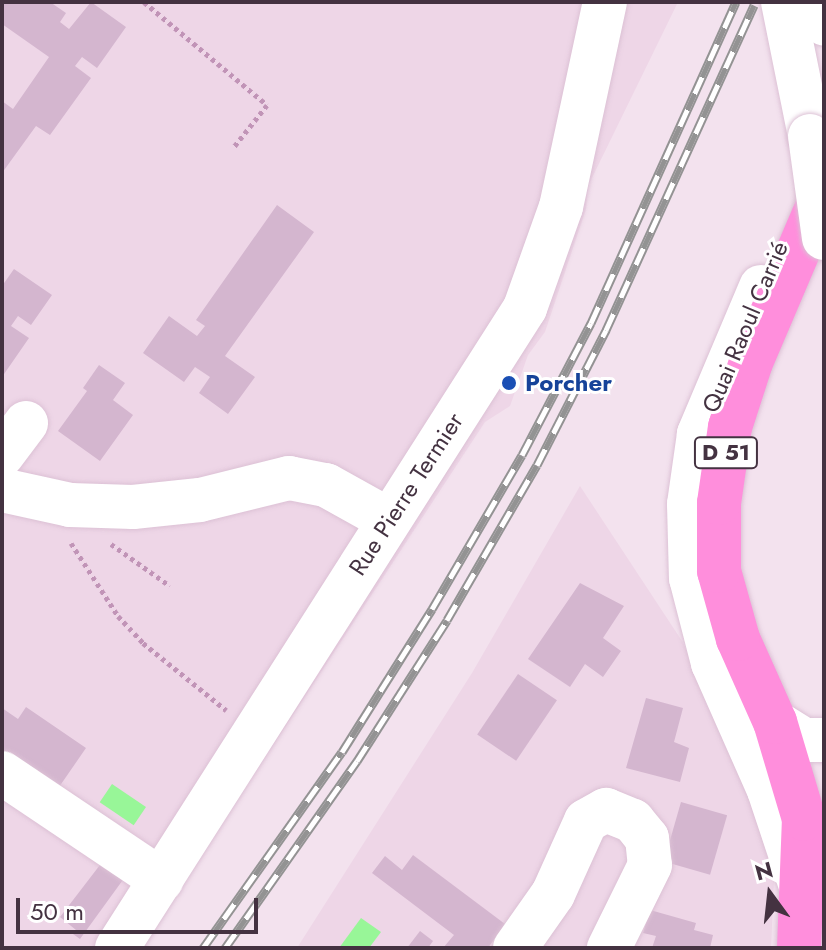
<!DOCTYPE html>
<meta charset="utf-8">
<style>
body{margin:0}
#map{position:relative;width:826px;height:950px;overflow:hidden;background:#f3e2ee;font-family:Jost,sans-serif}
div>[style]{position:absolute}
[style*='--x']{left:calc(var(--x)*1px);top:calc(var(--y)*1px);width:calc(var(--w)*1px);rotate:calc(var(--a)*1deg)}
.residential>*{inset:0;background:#eed6e7}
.water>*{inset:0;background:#98f698;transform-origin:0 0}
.building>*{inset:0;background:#d4b6cf;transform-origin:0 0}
.path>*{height:5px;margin-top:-2.5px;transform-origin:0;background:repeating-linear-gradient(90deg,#c194b7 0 4px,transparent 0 8px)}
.roads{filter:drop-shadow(0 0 2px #dcc1d5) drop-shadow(0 0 2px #dcc1d5)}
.minor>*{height:44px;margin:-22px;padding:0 22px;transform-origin:22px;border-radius:22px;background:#fff}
.major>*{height:44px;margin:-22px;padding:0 22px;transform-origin:22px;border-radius:22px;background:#ff8edc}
.rail>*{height:9px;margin-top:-4.5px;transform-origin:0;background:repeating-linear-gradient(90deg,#fff 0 18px,#939393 0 36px);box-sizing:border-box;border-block:2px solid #939393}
.bridges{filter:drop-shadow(0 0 2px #dcc1d5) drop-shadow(0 0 2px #dcc1d5)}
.minor-bridge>*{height:44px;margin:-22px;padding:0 22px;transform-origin:22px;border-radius:22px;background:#fff}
.dots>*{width:22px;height:22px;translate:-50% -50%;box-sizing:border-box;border:4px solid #fff;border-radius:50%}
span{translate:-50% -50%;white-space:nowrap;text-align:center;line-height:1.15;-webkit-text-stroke:6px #fff;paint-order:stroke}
.shield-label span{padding:2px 6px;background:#fff;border:2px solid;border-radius:6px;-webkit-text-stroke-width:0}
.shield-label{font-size:22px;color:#443241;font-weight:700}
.street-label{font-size:24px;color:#443241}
.transit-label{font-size:24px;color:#164399;font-weight:700}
.left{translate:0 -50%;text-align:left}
.frame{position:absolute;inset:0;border:4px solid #443241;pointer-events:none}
.north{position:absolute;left:730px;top:854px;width:80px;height:80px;-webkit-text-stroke:6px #fff;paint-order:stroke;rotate:345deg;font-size:22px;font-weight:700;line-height:32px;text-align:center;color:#443241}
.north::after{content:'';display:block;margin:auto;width:28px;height:36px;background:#443241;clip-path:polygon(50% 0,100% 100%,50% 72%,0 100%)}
.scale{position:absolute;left:16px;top:898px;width:242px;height:36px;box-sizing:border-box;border:4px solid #443241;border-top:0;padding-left:10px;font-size:24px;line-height:28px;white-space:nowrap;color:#443241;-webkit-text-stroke:6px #fff;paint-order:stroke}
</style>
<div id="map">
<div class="residential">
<i style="clip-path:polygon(2px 2px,678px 2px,588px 186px,586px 209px,545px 332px,528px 355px,510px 406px,485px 422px,140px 948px,2px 948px)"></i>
<i style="clip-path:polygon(580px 486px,682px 641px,776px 835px,771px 948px,297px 948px,472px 673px)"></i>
</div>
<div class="water">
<i style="left:112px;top:784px;width:41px;height:22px;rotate:34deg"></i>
<i style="clip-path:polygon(361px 918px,381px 932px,369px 948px,339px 948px)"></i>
</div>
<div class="building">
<i style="clip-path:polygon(2px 2px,50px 2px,66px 13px,60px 22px,69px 29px,91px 2px,126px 27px,97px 68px,82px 57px,75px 66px,91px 78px,50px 135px,36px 126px,2px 173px,2px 101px,13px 109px,49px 57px,2px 24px)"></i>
<i style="clip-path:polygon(277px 205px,314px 232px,225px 356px,255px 377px,228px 414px,199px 393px,210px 377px,195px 367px,184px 382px,143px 353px,169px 316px,197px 336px,205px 326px,196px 320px)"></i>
<i style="clip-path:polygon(14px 269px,52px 295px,31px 325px,18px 316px,11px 326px,29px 338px,2px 377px,2px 286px)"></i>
<i style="clip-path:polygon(99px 365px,125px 383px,113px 400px,133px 415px,100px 461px,58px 431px,87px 391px,83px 388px)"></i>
<i style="clip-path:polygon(580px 583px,624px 606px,603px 638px,621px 651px,603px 677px,585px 664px,570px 687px,528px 659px)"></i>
<i style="left:518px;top:674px;width:47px;height:73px;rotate:34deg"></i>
<i style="clip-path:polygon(646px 698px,683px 708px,674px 742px,689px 748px,680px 782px,626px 768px)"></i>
<i style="clip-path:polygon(26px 707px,86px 748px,57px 790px,2px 752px,2px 708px,18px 719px)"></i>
<i style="left:681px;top:802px;width:48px;height:62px;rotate:16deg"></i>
<i style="clip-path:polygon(413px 855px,505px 924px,488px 948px,443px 948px,454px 935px,372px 873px,385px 856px,402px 870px)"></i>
<i style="clip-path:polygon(103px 861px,125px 877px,80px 939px,73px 934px,76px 930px,60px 917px)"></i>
<i style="clip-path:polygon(650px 910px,696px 923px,694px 930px,713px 935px,710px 948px,652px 948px,656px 936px,643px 933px)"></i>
<i style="clip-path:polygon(420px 931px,433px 941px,428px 948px,407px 948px)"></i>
</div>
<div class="path">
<i style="--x:144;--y:2;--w:160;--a:39.9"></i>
<i style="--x:267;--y:105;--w:55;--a:128.3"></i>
<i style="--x:71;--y:543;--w:87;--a:57.2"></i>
<i style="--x:118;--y:616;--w:37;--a:47"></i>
<i style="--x:143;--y:643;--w:107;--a:38.9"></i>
<i style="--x:111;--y:544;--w:72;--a:35.4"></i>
</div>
<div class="roads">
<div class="minor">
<i style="--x:783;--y:2;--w:137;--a:78.6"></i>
<i style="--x:819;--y:2;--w:22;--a:77"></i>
<i style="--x:761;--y:287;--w:160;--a:112.9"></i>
<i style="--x:699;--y:434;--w:71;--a:98.1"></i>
<i style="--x:689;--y:504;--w:74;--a:88.5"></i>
<i style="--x:691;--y:578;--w:88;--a:75.5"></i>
<i style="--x:713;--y:663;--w:139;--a:66.2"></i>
<i style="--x:769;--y:790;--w:98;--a:71.6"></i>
<i style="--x:2;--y:455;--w:40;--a:-53"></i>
<i style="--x:2;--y:490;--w:70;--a:12.4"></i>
<i style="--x:70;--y:505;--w:63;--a:1.8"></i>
<i style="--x:133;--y:507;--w:67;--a:-6"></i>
<i style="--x:200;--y:500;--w:92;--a:-13.9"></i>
<i style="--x:289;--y:478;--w:38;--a:11"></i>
<i style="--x:326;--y:485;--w:72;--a:29.1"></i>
<i style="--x:775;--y:722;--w:34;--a:32"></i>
<i style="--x:804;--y:740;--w:20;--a:0"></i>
<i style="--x:2;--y:773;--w:192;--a:33.9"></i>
<i style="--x:117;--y:948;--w:759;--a:-57.48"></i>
<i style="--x:525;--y:308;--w:107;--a:-70.4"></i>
<i style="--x:561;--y:207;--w:210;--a:-77.9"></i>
<i style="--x:515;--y:948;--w:66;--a:-54.9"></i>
<i style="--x:553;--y:894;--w:80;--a:-65.7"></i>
<i style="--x:586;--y:821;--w:23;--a:-29"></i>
<i style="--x:606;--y:810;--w:29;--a:22"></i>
<i style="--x:633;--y:821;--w:22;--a:51"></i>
<i style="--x:647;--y:838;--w:27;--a:84"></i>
<i style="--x:650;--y:865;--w:93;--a:116.3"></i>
</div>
<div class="major">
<i style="--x:799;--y:948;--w:129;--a:-87.8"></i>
<i style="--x:804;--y:819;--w:101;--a:-106.6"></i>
<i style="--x:775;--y:722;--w:91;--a:-114"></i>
<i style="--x:738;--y:639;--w:71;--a:-105.6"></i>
<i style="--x:719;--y:571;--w:68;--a:-90"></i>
<i style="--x:719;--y:503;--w:77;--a:-81.8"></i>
<i style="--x:730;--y:427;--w:68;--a:-72.1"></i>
<i style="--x:751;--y:362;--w:186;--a:-66.9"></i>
</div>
</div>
<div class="rail">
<i style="--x:203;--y:948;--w:240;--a:-54.7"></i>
<i style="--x:342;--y:752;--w:169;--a:-57.8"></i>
<i style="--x:432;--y:609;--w:178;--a:-59.7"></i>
<i style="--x:522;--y:455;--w:149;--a:-62.4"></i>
<i style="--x:591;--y:323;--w:352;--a:-65.7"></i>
<i style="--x:225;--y:948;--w:229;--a:-54.8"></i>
<i style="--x:357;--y:761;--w:167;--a:-57.4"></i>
<i style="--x:447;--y:620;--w:179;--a:-59.9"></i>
<i style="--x:537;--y:465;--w:152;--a:-62.9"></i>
<i style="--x:606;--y:330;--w:357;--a:-65.5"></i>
</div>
<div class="bridges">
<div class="minor-bridge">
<i style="--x:810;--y:136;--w:103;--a:82.2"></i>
</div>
</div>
<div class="dots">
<i style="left:509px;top:383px;background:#1a4fb4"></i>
</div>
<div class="shield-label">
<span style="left:726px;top:453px">D 51</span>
</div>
<div class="street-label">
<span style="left:745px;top:327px;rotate:-67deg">Quai Raoul Carrié</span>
<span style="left:406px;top:494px;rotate:-57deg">Rue Pierre Termier</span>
</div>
<div class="transit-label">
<span class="left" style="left:525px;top:383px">Porcher</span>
</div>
<div class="frame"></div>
<div class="north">N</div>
<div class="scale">50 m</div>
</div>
